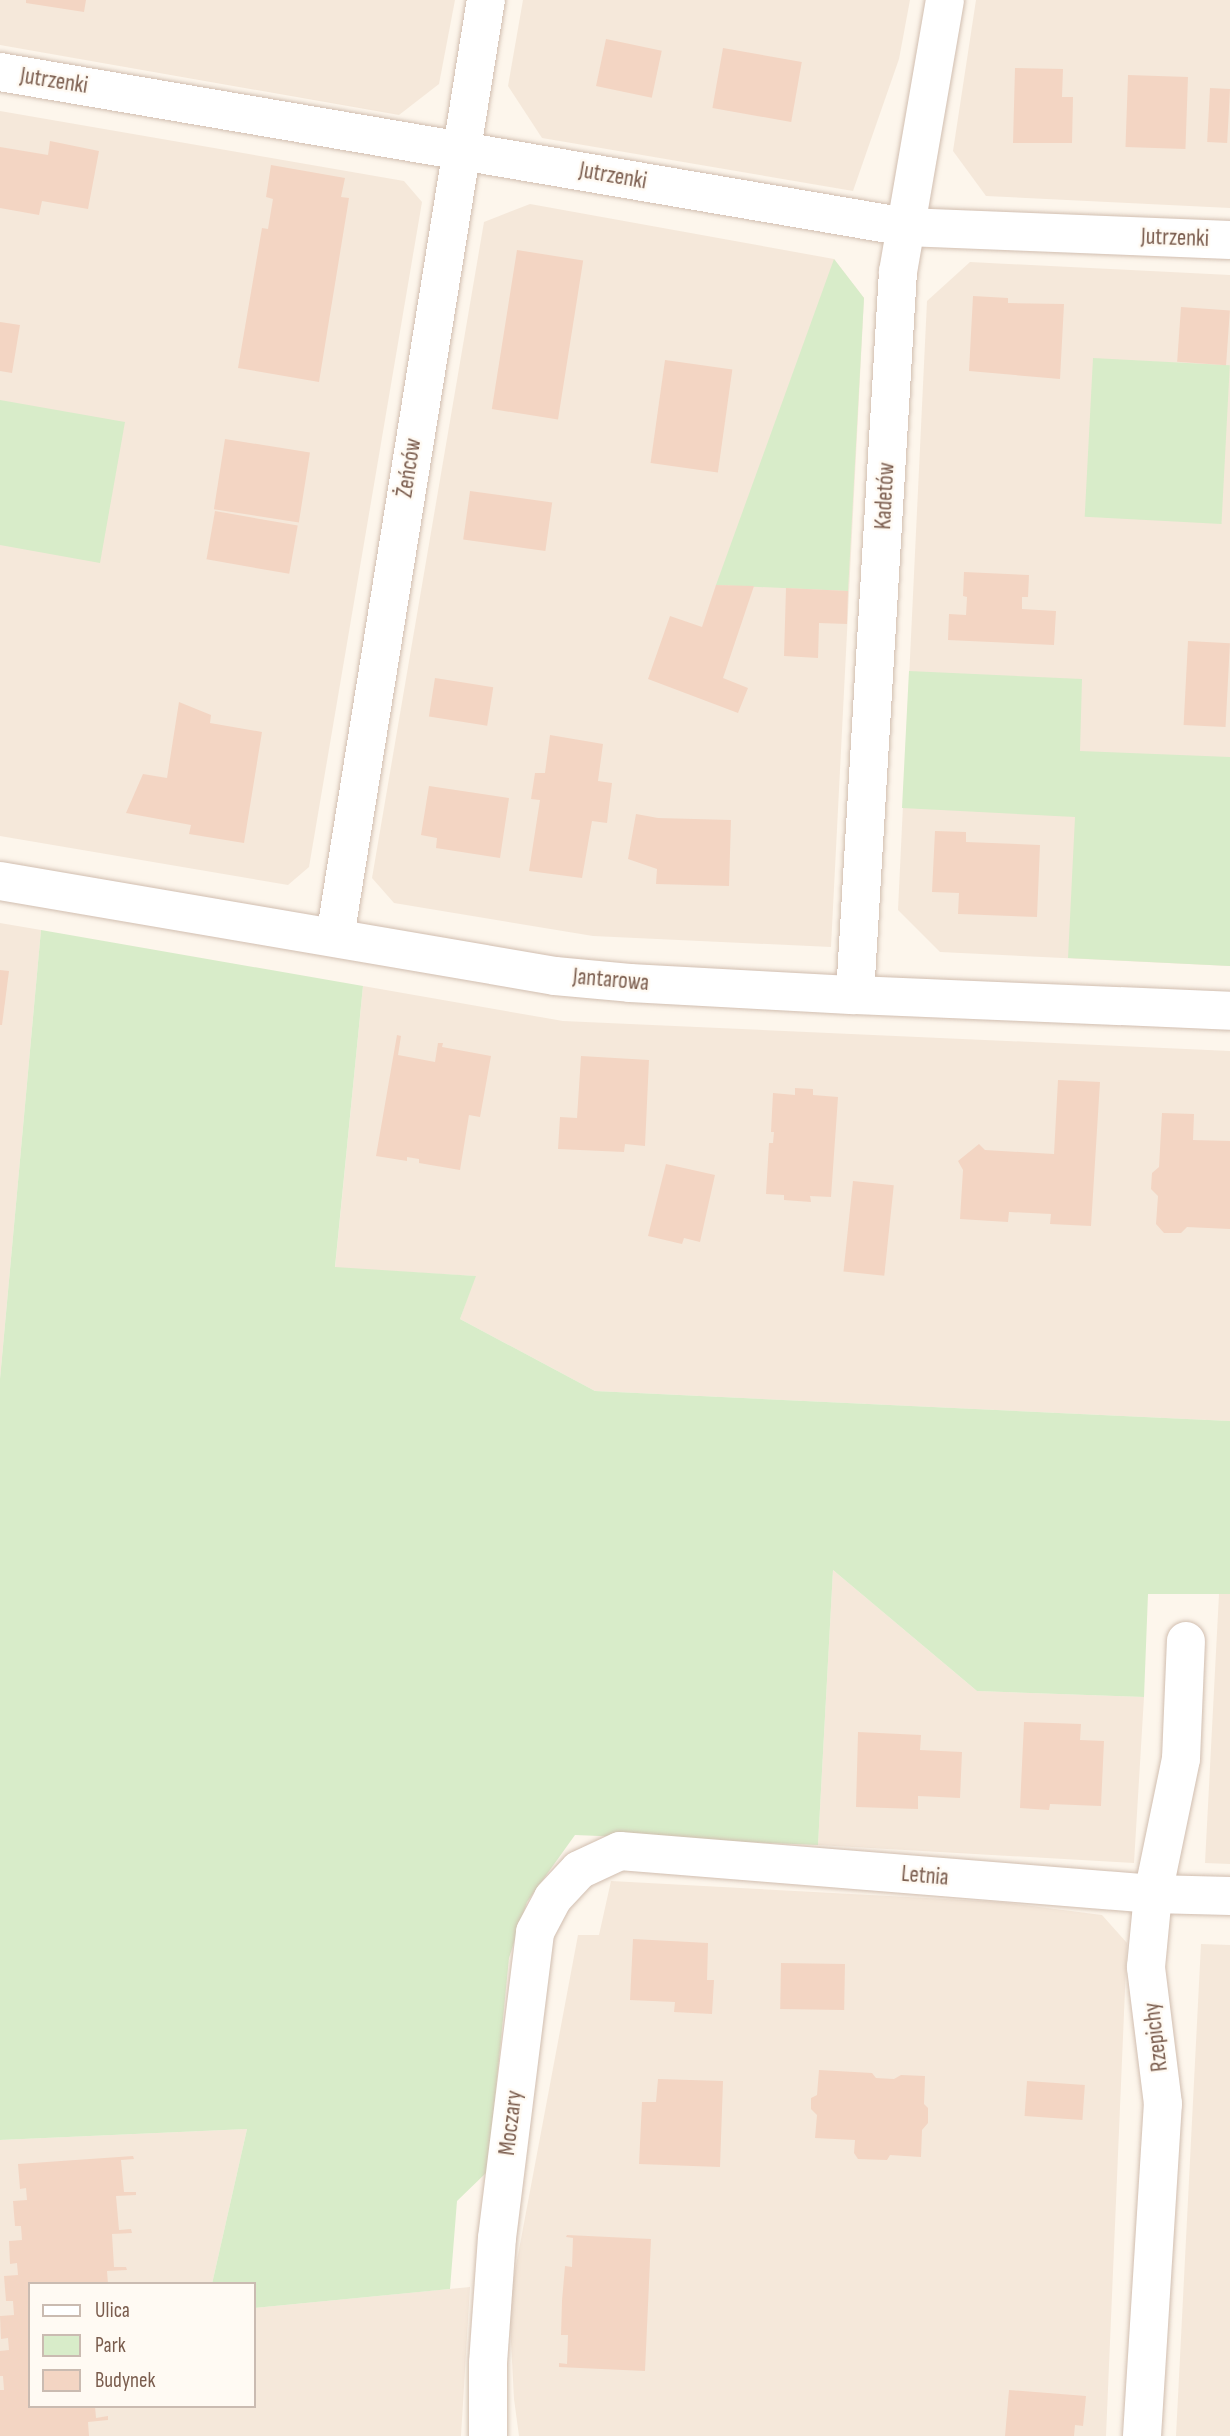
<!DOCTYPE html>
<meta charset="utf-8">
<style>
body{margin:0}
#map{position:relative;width:1230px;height:2436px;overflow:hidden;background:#fdf6ec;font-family:"Sofia Sans Condensed",sans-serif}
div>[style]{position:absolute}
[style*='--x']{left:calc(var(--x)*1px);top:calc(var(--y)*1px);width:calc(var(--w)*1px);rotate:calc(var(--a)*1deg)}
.residential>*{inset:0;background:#f5e8da}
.green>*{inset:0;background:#d8ecc9;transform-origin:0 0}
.building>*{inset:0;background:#f3d5c3;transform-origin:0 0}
.roads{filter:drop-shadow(0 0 2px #d1beb0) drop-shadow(0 0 2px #d1beb0)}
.minor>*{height:38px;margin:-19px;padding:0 19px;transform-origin:19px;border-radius:19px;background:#fff}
span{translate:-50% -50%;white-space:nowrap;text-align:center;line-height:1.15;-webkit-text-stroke:5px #fffaf3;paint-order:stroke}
.street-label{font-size:23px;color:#7a5c4d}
.legend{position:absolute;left:28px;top:2282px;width:228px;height:126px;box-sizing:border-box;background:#fffaf3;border:2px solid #cabbb1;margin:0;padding:9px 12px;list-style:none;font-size:21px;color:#7a5c4d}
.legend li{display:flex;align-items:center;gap:14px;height:35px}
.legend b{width:35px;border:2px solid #cabbb1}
</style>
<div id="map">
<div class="residential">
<i style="clip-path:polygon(0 0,455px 0,439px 84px,399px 115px,0 45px)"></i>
<i style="clip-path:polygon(523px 0,910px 0,899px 59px,853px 191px,542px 138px,508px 86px)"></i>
<i style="clip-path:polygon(976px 0,1230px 0,1230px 208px,986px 196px,953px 151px)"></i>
<i style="clip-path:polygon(0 111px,404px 181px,422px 202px,309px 867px,288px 885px,0 836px)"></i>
<i style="clip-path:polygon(530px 204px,834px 259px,864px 298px,831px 947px,593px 936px,394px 903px,372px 878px,484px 222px)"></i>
<i style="clip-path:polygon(970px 262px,1230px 275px,1230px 966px,940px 952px,898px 910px,927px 301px)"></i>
<i style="clip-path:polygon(0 923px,41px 930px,0 1379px)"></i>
<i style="clip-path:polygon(363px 986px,563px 1021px,1230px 1051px,1230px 1421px,595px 1391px,460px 1319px,475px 1276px,335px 1268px)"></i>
<i style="clip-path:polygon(833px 1570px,977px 1691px,1144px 1697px,1134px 1863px,818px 1845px)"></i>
<i style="clip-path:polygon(1219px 1594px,1230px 1594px,1230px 1864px,1205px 1863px)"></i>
<i style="clip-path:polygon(611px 1881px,1001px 1902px,1102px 1915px,1127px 1943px,1106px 2436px,519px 2436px,514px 2399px,509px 2303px,578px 1935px,599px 1935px)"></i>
<i style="clip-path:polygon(1201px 1944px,1230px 1945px,1230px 2436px,1176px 2436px)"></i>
<i style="clip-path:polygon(247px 2129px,212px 2284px,30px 2284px,30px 2406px,254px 2406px,254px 2308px,470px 2287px,461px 2436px,0 2436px,0 2140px)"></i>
</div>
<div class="green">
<i style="clip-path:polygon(834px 259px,864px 298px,848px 591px,716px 585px)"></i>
<i style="left:1093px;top:358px;width:137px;height:159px;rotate:3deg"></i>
<i style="clip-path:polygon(0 400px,125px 422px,100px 563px,0 545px)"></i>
<i style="clip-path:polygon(909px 671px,1082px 679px,1080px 751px,1230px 757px,1230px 966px,1068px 958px,1075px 817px,902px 808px)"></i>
<i style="clip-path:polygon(41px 930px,363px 986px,335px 1267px,476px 1276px,460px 1319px,595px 1391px,1230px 1421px,1230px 1594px,1148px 1594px,1144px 1697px,977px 1691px,833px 1570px,818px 1845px,575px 1835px,527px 1902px,509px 1958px,488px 2171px,457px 2201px,450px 2289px,254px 2308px,254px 2284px,212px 2284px,247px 2129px,0 2140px,0 1379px)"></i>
</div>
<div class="building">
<i style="clip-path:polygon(26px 0,86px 0,84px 12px,26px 3px)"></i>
<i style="left:606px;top:39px;width:57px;height:48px;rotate:12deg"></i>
<i style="left:723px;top:48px;width:80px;height:61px;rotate:10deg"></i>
<i style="clip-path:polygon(1015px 68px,1063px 69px,1062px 97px,1073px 97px,1072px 143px,1013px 143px)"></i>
<i style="left:1128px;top:75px;width:60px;height:72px;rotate:2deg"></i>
<i style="left:1210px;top:88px;width:20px;height:54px;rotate:3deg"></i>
<i style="clip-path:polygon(50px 141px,99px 151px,88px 209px,42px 201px,39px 215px,0 208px,0 147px,48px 155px)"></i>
<i style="clip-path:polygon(271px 165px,345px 178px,341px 197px,349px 198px,319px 382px,238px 368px,262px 228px,268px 229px,273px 199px,266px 197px)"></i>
<i style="left:517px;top:250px;width:67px;height:161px;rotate:9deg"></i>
<i style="clip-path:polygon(973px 296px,1008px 298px,1008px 303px,1064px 304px,1060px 379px,969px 371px)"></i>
<i style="left:1181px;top:307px;width:49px;height:55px;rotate:4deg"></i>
<i style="clip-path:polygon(0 322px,20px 325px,12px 373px,0 371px)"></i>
<i style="left:665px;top:360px;width:68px;height:104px;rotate:8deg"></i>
<i style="left:225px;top:439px;width:86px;height:71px;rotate:9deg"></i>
<i style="left:470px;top:491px;width:83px;height:49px;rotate:8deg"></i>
<i style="left:215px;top:511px;width:84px;height:49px;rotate:10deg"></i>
<i style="clip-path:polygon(964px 572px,1029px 575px,1028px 597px,1022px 597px,1022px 609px,1056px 611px,1054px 645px,948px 640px,949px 614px,966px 615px,967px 597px,963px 596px)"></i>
<i style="clip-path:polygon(716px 585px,754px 586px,723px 678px,748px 688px,738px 713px,648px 679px,670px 616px,702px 627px)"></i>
<i style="clip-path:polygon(786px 588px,848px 591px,847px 624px,819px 623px,818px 658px,784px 656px)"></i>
<i style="left:1188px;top:641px;width:42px;height:84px;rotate:3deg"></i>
<i style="left:435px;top:678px;width:59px;height:39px;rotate:9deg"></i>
<i style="clip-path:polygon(179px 702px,211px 715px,210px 723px,262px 732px,244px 843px,189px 834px,191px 825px,126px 813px,143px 774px,167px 778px)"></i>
<i style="clip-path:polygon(550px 735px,603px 744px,598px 781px,612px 783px,607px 823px,592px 821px,582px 878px,529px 871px,540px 800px,531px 799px,535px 773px,545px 773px)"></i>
<i style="clip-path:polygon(429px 786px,509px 798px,500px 858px,436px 848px,437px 838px,421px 835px)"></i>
<i style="clip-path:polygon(636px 814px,658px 818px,731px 820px,729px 886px,656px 884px,657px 869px,628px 859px)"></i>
<i style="clip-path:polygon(935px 831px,966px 832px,966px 842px,1040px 845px,1037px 917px,958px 914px,959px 893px,932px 892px)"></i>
<i style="clip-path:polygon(0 970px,9px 971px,2px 1025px,0 1025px)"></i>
<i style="clip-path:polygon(397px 1035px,401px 1036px,398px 1055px,435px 1062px,438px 1043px,443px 1043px,442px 1047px,491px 1056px,480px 1117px,469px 1115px,460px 1170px,419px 1163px,419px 1159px,407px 1157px,407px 1161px,376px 1156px)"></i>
<i style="clip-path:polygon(581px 1056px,649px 1060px,645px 1146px,625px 1144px,624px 1152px,558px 1149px,560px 1117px,577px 1118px)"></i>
<i style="clip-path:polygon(1058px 1080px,1100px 1082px,1091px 1226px,1050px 1224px,1051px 1214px,1009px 1212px,1008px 1222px,960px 1219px,963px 1170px,958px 1161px,979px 1144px,985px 1150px,1054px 1154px)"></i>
<i style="clip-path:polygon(795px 1088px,813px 1089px,813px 1095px,838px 1097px,831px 1197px,810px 1196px,811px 1202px,784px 1200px,784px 1195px,766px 1194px,769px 1143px,773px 1143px,774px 1132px,771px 1132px,773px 1093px,795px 1095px)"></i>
<i style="clip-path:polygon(1162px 1113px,1194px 1114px,1193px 1140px,1230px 1141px,1230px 1229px,1187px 1227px,1181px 1233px,1164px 1233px,1156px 1224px,1158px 1196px,1151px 1189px,1152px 1173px,1159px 1167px)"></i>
<i style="clip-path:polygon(666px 1164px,715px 1175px,700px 1242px,684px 1238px,682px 1244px,648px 1236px)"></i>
<i style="left:853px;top:1181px;width:41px;height:91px;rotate:6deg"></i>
<i style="clip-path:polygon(1024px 1722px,1081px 1724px,1080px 1740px,1104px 1741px,1101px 1806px,1050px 1804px,1049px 1810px,1020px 1808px)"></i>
<i style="clip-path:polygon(858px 1732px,921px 1735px,920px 1750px,962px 1752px,960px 1798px,918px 1796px,918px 1809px,856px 1807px)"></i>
<i style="clip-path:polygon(633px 1939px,708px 1943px,707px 1980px,714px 1980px,712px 2014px,674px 2012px,675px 2002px,630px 2000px)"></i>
<i style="left:781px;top:1963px;width:64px;height:46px;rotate:1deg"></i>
<i style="clip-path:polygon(819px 2070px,872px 2073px,876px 2078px,894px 2079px,901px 2075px,925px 2076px,924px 2104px,928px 2108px,928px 2123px,922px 2130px,921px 2157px,890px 2155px,887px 2160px,858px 2159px,854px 2153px,855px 2140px,815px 2138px,817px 2115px,811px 2109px,811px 2098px,817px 2095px)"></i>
<i style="clip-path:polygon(658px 2079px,723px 2081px,720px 2167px,639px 2164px,642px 2102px,656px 2102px)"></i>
<i style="left:1027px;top:2081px;width:58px;height:35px;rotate:4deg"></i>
<i style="clip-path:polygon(133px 2156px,134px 2159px,121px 2160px,124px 2192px,136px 2192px,136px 2195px,116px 2196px,119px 2230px,131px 2229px,132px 2233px,112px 2234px,114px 2267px,126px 2267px,127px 2270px,107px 2271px,108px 2284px,30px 2284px,30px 2406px,95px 2406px,96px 2418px,108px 2416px,108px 2420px,88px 2422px,89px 2436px,0 2436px,0 2390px,4px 2390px,3px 2376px,0 2376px,0 2351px,9px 2350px,8px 2338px,1px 2339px,0 2316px,14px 2315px,13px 2301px,6px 2301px,4px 2276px,18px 2275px,17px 2263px,10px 2264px,9px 2241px,22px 2240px,21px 2226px,15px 2226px,13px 2201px,27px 2200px,26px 2188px,20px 2189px,18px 2164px)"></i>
<i style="clip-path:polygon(567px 2235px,651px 2239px,645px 2371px,559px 2367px,559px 2363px,567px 2364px,568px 2335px,561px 2335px,562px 2301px,565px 2266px,572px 2267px,573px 2238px,566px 2237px)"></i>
<i style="clip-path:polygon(1009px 2390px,1086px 2396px,1083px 2426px,1075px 2425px,1074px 2436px,1005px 2436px)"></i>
</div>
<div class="roads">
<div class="minor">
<i style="--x:0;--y:72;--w:919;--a:9.71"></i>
<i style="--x:906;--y:227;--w:324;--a:2.3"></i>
<i style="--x:0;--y:881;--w:563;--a:9.71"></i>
<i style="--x:555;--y:976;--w:75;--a:5.3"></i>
<i style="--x:630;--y:983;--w:225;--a:3.1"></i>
<i style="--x:855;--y:995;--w:375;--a:2.4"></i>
<i style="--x:335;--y:937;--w:949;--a:-80.85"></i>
<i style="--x:855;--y:995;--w:724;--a:-86.6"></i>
<i style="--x:898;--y:272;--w:276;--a:-80.2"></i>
<i style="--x:488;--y:2436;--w:73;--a:-90"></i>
<i style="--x:488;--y:2363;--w:125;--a:-85.9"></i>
<i style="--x:497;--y:2238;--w:308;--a:-82.9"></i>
<i style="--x:535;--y:1932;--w:38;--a:-62"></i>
<i style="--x:553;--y:1898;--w:38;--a:-47"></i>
<i style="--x:579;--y:1870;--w:45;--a:-24.9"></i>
<i style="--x:620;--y:1851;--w:535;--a:4.61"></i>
<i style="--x:1153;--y:1894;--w:77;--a:1.5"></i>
<i style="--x:1142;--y:2436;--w:333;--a:-86.4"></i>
<i style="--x:1163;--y:2104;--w:138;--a:-97.1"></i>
<i style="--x:1146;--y:1967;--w:73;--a:-84.5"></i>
<i style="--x:1153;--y:1894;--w:138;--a:-78.3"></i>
<i style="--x:1181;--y:1759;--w:118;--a:-87.6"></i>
</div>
</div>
<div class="street-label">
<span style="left:54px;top:81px;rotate:9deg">Jutrzenki</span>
<span style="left:613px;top:176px;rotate:10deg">Jutrzenki</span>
<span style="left:1175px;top:238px;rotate:2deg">Jutrzenki</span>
<span style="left:409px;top:468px;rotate:-81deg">Żeńców</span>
<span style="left:885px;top:496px;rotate:-87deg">Kadetów</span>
<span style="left:611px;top:980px;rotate:5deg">Jantarowa</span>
<span style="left:925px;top:1876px;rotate:5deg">Letnia</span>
<span style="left:1156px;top:2037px;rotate:-97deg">Rzepichy</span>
<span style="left:511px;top:2123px;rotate:-83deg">Moczary</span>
</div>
<ul class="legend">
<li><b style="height:9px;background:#fff"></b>Ulica</li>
<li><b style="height:19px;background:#d8ecc9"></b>Park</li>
<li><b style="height:19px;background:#f3d5c3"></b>Budynek</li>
</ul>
</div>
